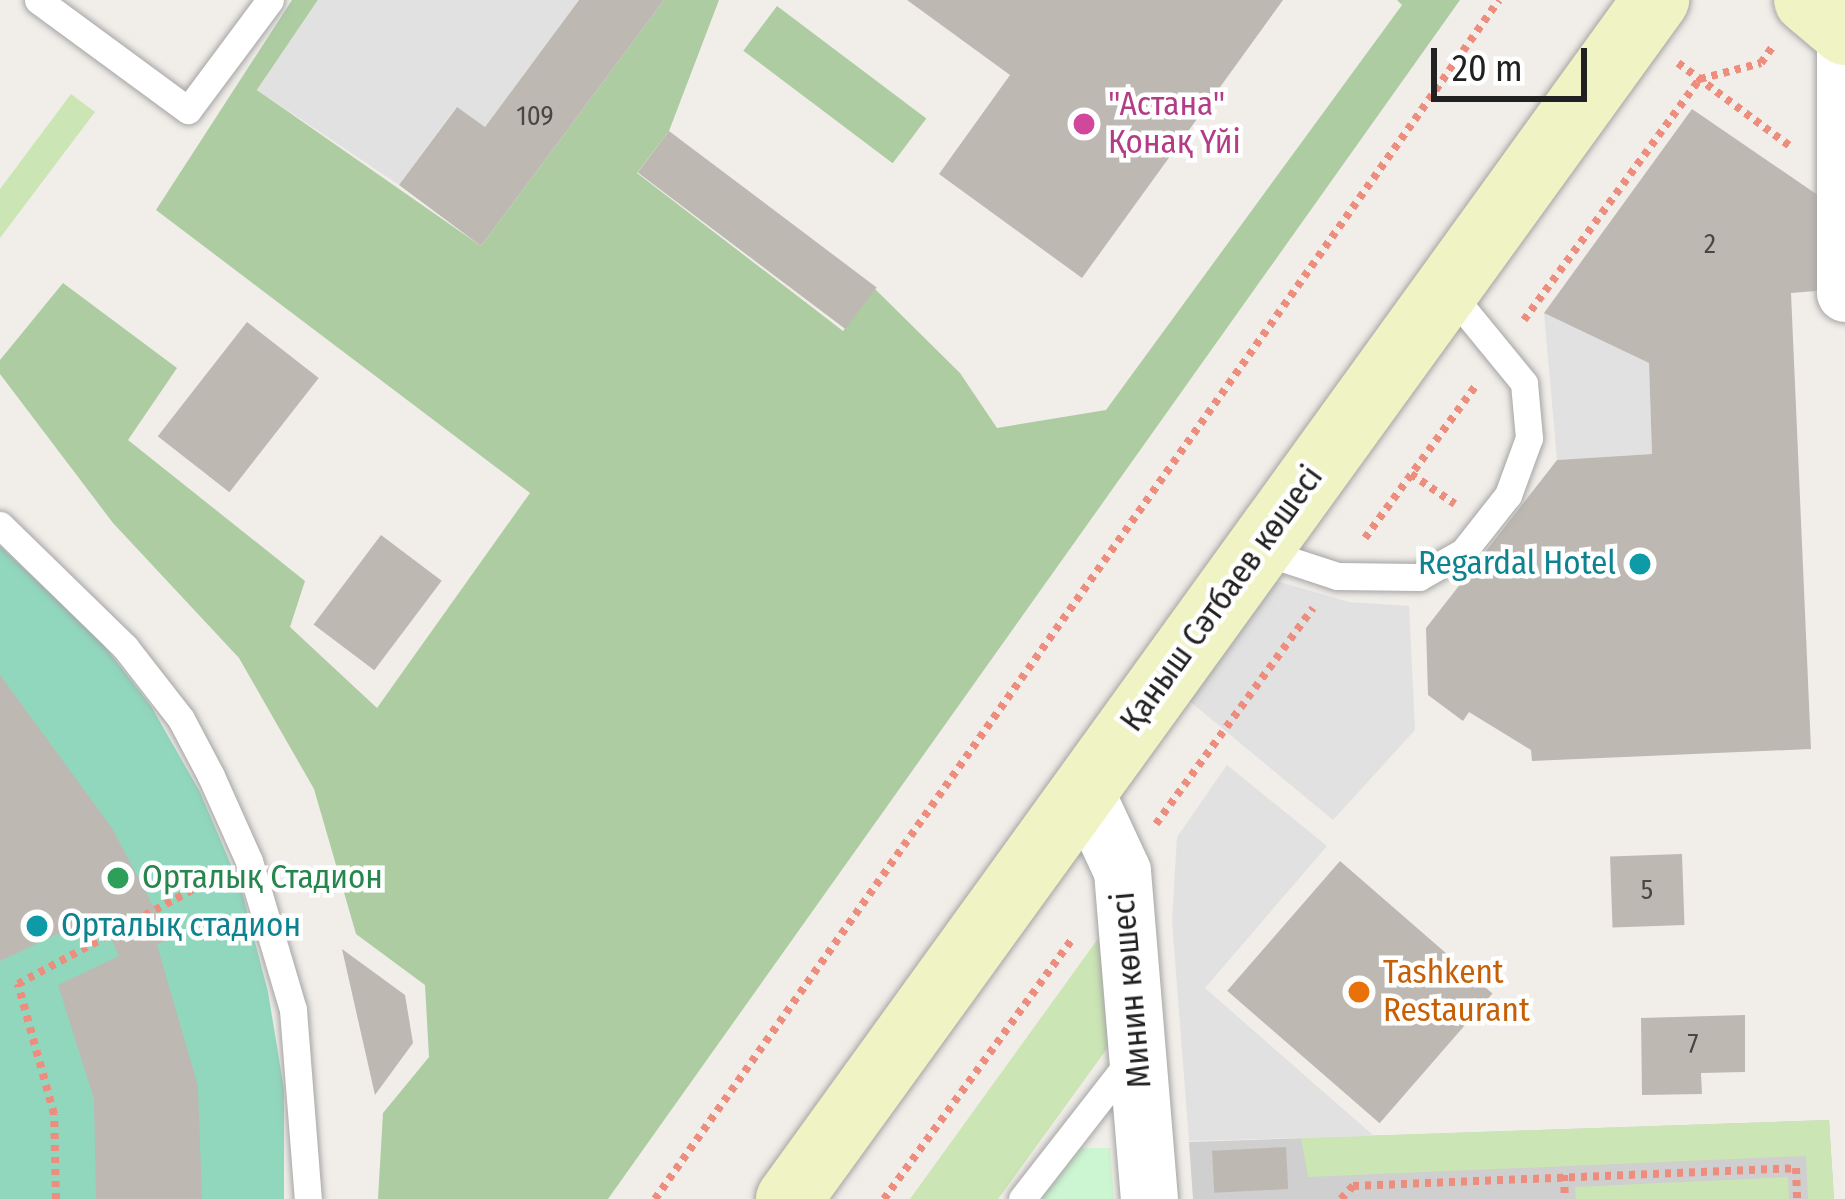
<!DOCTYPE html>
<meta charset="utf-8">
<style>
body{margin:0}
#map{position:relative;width:1845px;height:1199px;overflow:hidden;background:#f1eee9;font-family:"Fira Sans Condensed",sans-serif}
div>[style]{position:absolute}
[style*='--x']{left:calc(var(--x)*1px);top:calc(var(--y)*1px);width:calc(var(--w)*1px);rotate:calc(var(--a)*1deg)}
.religious>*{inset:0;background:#cfcfcf}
.grass>*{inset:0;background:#cbe5b5}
.forest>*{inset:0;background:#adcca2;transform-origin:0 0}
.park>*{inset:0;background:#ccf5d1}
.pitch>*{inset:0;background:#90d7be}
.parking>*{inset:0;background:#e1e1e1}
.building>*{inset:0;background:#beb8b2;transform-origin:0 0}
.path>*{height:8px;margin-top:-4px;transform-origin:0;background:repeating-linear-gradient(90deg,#ed8d7e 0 6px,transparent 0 12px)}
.roads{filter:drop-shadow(0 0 3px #a5a5a5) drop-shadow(0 0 3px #a5a5a5)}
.lane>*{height:27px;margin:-13.5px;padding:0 13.5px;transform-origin:13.5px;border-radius:13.5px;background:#fff}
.street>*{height:57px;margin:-28.5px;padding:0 28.5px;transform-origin:28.5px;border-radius:28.5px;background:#fff}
.secondary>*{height:66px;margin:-33px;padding:0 33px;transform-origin:33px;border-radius:33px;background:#f0f4c4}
.dots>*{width:33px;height:33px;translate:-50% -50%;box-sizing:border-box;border:6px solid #fff;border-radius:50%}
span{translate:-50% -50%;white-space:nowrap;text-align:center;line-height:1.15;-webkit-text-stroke:9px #fff;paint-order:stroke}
.number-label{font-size:27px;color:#484745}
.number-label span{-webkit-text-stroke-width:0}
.hotel-label{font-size:33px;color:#b23c85}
.left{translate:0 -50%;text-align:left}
.culture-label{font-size:33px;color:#0d838f}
.right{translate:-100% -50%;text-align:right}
.street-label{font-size:33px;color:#212121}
.leisure-label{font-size:33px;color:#27864d}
.food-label{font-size:33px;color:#c56008}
.scale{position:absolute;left:1431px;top:48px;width:156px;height:54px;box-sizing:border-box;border:6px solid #212121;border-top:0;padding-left:15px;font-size:36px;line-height:42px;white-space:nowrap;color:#212121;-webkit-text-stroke:9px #fff;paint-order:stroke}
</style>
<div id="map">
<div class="religious">
<i style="clip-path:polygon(1829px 1120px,1834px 1199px,1193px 1199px,1189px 1142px)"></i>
</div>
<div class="grass">
<i style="clip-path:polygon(71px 94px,95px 112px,0 238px,0 189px)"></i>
<i style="clip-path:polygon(1100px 936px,1114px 1039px,998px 1199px,910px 1199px)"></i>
<i style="clip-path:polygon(1829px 1120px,1834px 1199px,1808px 1199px,1806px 1156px,1308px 1177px,1301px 1138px)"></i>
<i style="clip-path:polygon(1788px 1177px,1789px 1199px,1576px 1199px,1575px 1187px)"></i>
</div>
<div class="forest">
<i style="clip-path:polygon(292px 0,318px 0,257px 90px,481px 246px,664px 0,719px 0,669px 131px,637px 173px,843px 331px,875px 289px,960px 373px,997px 428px,1106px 410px,1402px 5px,1397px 0,1460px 0,608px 1199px,378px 1199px,383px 1113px,429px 1057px,425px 985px,356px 934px,314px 789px,239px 658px,113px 523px,0 374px,0 360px,63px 283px,177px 368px,128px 440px,305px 581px,290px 627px,377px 708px,530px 493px,156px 210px)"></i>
<i style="left:777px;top:6px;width:187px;height:56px;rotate:37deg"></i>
</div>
<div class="park">
<i style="clip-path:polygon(1081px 1148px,1110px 1148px,1114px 1199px,1040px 1199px)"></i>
</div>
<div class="pitch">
<i style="clip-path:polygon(0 546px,98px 638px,151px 706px,200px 792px,241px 888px,268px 992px,284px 1089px,284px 1199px,0 1199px)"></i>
</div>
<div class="parking">
<i style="clip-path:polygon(318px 0,579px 0,485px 127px,456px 107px,399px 185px,257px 90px)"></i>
<i style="clip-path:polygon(1544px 313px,1649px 363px,1652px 454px,1557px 460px)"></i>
<i style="clip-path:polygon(1266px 578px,1349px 602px,1409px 606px,1415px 730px,1333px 820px,1181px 694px)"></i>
<i style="clip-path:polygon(1227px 765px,1327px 846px,1205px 988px,1374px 1136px,1189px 1141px,1172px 921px,1177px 837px)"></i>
</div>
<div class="building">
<i style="clip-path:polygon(579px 0,664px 0,481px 246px,399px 185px,457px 107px,485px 127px)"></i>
<i style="clip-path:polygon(907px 0,1283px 0,1082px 278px,939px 174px,1010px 75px)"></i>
<i style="clip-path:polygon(1692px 109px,1825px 200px,1828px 290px,1791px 293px,1811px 749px,1532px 761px,1531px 750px,1469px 712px,1463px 721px,1428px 695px,1426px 628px,1557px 460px,1652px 454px,1649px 363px,1544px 313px)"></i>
<i style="left:669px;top:131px;width:260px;height:52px;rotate:37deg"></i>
<i style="left:247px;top:322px;width:91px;height:145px;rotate:38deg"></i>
<i style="left:381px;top:535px;width:76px;height:112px;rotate:37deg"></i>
<i style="clip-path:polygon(0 675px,112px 828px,170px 938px,157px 945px,198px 1086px,202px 1199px,96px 1199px,94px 1099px,58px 985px,119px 956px,100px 914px,0 961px)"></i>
<i style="left:1682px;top:854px;width:71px;height:72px;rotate:88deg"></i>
<i style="left:1340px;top:861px;width:202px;height:172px;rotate:41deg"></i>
<i style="clip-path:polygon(342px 949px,405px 995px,413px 1043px,375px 1095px)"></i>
<i style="clip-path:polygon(1745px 1015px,1745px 1072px,1701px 1073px,1702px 1094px,1642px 1095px,1641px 1018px)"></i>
<i style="left:1286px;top:1147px;width:42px;height:74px;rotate:87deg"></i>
</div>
<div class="path">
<i style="--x:1678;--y:63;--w:141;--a:36.6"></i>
<i style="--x:1524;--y:320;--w:298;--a:-53.9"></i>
<i style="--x:1700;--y:79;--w:63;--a:-14.7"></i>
<i style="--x:1761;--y:63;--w:19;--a:-55"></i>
<i style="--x:1411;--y:474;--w:53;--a:34.3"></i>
<i style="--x:1365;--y:538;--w:189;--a:-54"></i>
<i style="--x:1156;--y:824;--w:267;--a:-54"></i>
<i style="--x:1564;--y:1175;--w:24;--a:88"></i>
<i style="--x:56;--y:1199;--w:85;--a:-91.3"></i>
<i style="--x:54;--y:1114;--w:135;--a:-105.5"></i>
<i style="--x:18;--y:984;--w:223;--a:-28.4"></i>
<i style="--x:655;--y:1199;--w:1466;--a:-54.86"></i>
<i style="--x:884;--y:1199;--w:322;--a:-54.1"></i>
<i style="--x:1341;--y:1199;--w:18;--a:-47"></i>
<i style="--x:1353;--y:1186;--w:443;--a:-2.3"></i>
<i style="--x:1796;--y:1168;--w:31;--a:88"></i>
</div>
<div class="roads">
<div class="lane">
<i style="--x:38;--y:0;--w:186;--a:36.3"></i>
<i style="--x:188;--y:110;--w:137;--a:-53.3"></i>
<i style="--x:0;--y:525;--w:175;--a:44.3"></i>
<i style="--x:125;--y:647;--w:91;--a:52.1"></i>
<i style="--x:181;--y:719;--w:64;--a:62.2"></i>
<i style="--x:211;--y:776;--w:93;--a:65.9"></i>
<i style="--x:249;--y:861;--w:155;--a:73.5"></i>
<i style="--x:293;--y:1010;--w:190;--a:85.5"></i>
<i style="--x:1258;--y:550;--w:83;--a:18.2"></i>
<i style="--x:1337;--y:576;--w:82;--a:0.7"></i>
<i style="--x:1419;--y:577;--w:51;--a:-29.6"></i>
<i style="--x:1463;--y:552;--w:73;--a:-51.7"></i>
<i style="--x:1508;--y:495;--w:61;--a:-69.8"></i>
<i style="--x:1529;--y:438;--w:55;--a:-95.2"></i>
<i style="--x:1524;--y:383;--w:122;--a:-129.3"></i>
<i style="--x:1022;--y:1199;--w:177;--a:-52.1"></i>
</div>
<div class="street">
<i style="--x:1845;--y:33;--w:260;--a:90"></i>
<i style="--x:1084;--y:789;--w:90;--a:65.1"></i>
<i style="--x:1122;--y:871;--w:329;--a:85.3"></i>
</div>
<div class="secondary">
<i style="--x:1807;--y:0;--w:50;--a:40.1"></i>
<i style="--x:789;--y:1199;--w:1480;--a:-54.13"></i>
</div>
</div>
<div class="dots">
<i style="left:1084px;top:124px;background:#d1479c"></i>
<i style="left:1640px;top:564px;background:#0f9aa8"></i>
<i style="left:118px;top:878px;background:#2e9e5b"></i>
<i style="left:37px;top:926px;background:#0f9aa8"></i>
<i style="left:1359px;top:992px;background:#e8710a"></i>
</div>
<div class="number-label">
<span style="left:535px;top:117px">109</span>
<span style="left:1710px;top:245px">2</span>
<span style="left:1647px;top:891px">5</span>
<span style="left:1693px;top:1045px">7</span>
</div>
<div class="hotel-label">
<span class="left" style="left:1108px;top:124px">"Астана"<br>Қонақ Үйі</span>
</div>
<div class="culture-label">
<span class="right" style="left:1616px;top:564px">Regardal Hotel</span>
<span class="left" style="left:61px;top:926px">Орталық стадион</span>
</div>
<div class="street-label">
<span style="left:1222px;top:599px;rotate:-54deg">Қаныш Сәтбаев көшесі</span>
<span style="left:1132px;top:990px;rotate:-95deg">Минин көшесі</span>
</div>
<div class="leisure-label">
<span class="left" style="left:142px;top:878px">Орталық Стадион</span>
</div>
<div class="food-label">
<span class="left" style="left:1383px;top:992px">Tashkent<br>Restaurant</span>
</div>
<div class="scale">20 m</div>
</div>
